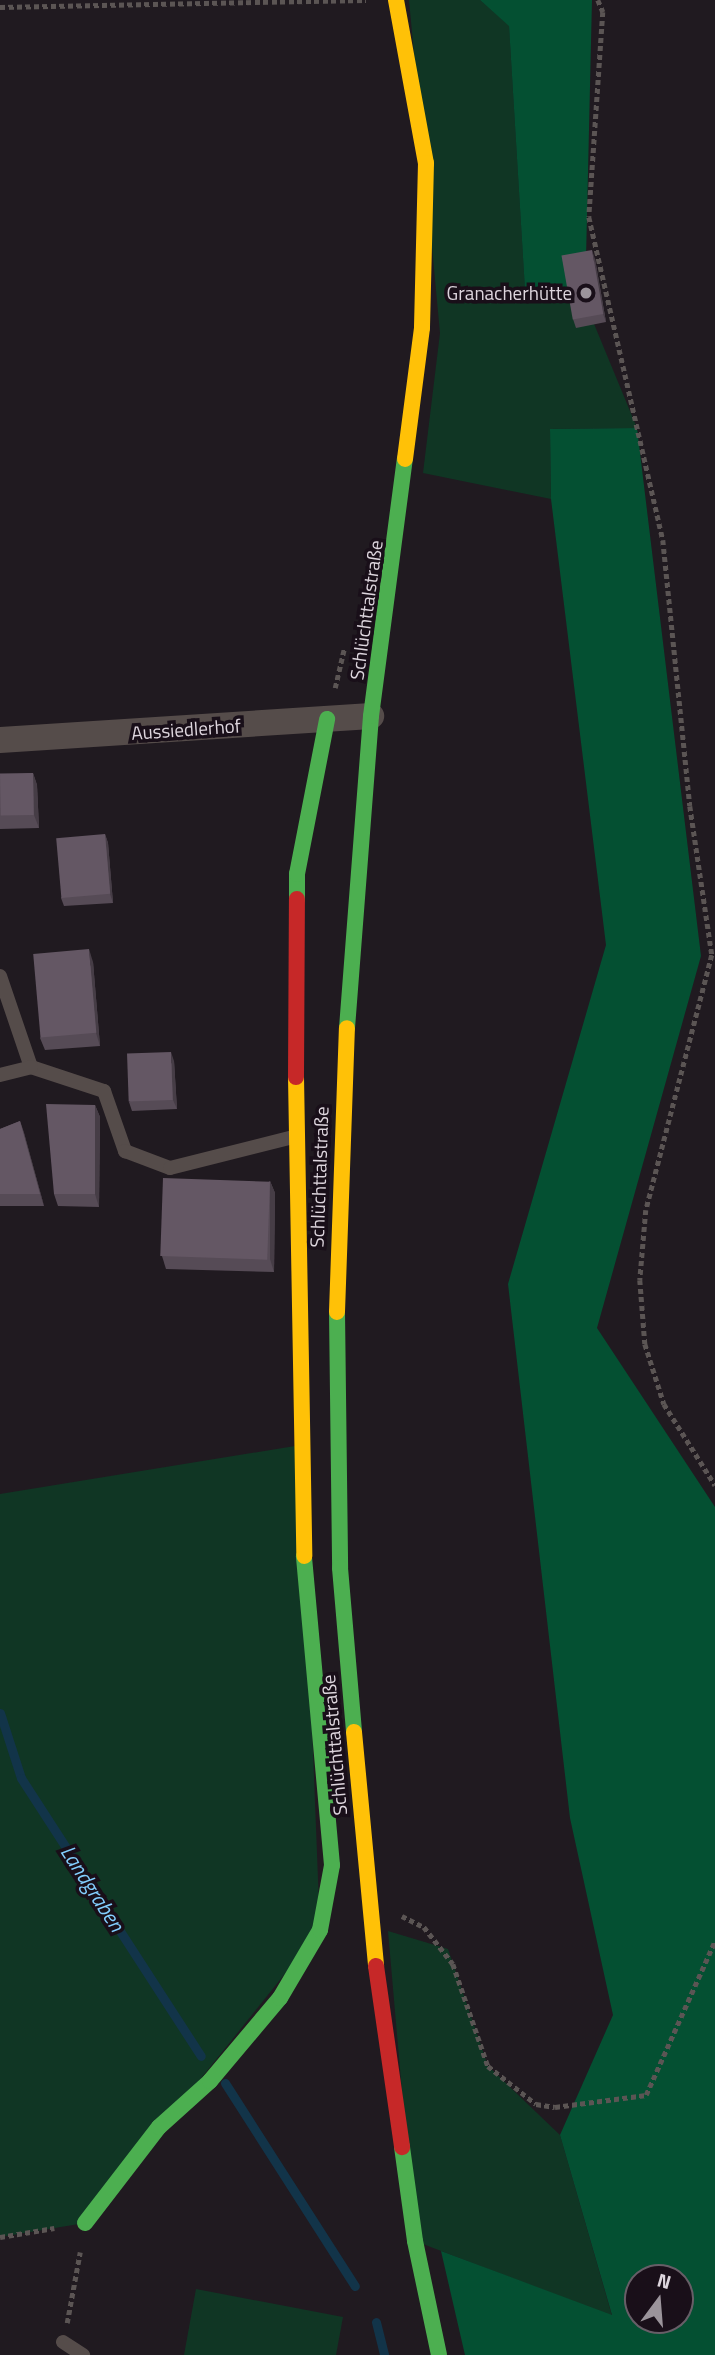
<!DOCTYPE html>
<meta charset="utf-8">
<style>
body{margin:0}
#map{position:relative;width:715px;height:2355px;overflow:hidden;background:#201a20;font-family:"Titillium Web",sans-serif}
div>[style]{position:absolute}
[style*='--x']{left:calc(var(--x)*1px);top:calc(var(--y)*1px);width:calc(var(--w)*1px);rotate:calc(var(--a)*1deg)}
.green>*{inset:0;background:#103624}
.forest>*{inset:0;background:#045032}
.stream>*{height:9px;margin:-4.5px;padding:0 4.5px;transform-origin:4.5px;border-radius:4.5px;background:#123449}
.path>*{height:4.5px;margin-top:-2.25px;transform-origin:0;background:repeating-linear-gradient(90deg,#5b5554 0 5px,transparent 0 8.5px)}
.lane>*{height:14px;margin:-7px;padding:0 7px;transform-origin:7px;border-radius:7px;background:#554c4a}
.street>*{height:26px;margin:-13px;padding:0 13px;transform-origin:13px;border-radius:13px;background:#554c4a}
.fast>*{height:16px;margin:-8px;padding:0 8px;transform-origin:8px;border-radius:8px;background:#4caf50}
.slow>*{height:16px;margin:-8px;padding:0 8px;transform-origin:8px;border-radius:8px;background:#ffc107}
.jam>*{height:16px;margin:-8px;padding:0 8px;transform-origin:8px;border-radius:8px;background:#c62828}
.wall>*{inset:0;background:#564b56}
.shaded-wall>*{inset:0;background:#463d46}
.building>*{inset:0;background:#645764;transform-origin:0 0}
.dots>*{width:19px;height:19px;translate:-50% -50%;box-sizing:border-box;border:4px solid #190f19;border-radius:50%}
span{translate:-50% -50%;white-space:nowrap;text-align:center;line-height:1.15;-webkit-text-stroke:7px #190f19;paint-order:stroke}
.poi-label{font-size:19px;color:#ddd5dd}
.right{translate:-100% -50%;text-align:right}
.street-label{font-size:19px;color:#ddd5dd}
.water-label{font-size:21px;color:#83cffe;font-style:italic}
.north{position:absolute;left:624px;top:2264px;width:70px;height:70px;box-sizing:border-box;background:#190f19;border:2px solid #675e67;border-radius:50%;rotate:16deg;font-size:19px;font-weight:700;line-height:28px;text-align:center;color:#ddd5dd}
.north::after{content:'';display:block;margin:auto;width:24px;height:32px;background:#9b949b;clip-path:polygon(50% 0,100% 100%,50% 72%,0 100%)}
</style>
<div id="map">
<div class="green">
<i style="clip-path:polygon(409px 0,480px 0,509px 25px,525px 289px,585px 302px,637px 428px,550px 429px,551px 499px,423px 473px,440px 333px)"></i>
<i style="clip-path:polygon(301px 1445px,320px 1930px,85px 2223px,0 2237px,0 1494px)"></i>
<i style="clip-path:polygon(388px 1931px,448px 1949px,488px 2066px,560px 2135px,612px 2316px,415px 2241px)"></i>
<i style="clip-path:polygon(196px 2289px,343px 2317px,336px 2355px,184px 2355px)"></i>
</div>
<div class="forest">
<i style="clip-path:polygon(480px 0,592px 0,585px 302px,525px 290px,509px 26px)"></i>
<i style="clip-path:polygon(evenodd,637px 428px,701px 956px,597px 1328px,715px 1507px,715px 2355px,465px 2355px,441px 2251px,612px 2315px,560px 2135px,613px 2015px,570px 1818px,508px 1284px,606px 945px,551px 499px,550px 429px,637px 428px,680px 2278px,680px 2320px,638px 2320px,638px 2278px,680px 2278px)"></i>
</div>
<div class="stream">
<i style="--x:0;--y:1713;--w:68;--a:72.1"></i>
<i style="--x:21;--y:1778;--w:331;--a:57.1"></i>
<i style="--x:225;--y:2083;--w:241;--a:57.4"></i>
<i style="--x:376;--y:2322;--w:34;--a:76"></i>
</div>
<div class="path">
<i style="--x:598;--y:0;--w:13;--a:67"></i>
<i style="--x:603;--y:12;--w:205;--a:93.9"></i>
<i style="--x:589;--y:217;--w:331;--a:77.1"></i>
<i style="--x:663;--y:540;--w:267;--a:84.2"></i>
<i style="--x:690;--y:806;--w:151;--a:81.6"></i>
<i style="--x:712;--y:955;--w:263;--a:104.5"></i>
<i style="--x:646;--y:1210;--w:70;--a:94.9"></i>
<i style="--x:640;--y:1280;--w:64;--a:85.5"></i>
<i style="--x:645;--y:1344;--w:63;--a:72.4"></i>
<i style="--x:664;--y:1404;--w:96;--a:57.8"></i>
<i style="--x:0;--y:7;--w:366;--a:-1.1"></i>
<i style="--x:335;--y:688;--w:40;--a:-77"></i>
<i style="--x:402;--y:1916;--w:25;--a:27"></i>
<i style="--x:424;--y:1927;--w:47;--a:51.9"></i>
<i style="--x:453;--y:1964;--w:108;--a:71.1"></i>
<i style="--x:488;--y:2066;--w:61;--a:38.4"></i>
<i style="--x:536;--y:2104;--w:19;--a:9"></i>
<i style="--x:555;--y:2107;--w:92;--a:-7.5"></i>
<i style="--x:646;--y:2095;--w:169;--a:-65.9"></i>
<i style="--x:0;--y:2237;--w:55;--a:-9.5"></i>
<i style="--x:67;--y:2323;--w:72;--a:-79.6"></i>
</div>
<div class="lane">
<i style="--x:0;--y:976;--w:96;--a:71.2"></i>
<i style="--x:31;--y:1067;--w:77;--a:18.2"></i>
<i style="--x:104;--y:1091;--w:64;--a:70.7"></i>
<i style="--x:125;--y:1151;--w:48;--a:20.7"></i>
<i style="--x:170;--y:1168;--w:127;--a:-14.1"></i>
<i style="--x:0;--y:1075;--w:32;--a:-14"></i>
<i style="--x:63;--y:2342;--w:24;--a:33"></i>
</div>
<div class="street">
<i style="--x:0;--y:740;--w:372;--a:-3.7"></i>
</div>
<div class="fast">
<i style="--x:297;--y:899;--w:25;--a:-90"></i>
<i style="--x:297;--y:874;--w:158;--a:-79"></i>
<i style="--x:347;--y:1028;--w:313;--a:-85.6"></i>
<i style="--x:371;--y:716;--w:259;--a:-82.5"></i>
<i style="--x:337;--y:1312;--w:256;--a:89.3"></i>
<i style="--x:340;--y:1568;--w:165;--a:85.1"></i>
<i style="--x:402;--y:2147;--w:95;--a:82.1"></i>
<i style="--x:415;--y:2241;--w:116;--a:78.1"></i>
<i style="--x:85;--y:2223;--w:121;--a:-52.4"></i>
<i style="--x:159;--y:2127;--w:69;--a:-42"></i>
<i style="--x:210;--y:2081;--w:109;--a:-49.9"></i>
<i style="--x:280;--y:1998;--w:79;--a:-59.5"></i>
<i style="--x:320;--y:1930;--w:66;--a:-79.5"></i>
<i style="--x:332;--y:1865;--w:310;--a:-95.2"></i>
</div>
<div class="slow">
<i style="--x:396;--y:0;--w:166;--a:79.6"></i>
<i style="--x:426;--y:163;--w:165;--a:91.4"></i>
<i style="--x:422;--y:328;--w:132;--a:97.4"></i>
<i style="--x:296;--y:1077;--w:479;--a:89"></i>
<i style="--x:337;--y:1312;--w:284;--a:-88"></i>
<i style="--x:354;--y:1732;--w:235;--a:84.6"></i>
</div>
<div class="jam">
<i style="--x:296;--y:1077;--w:178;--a:-89.7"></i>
<i style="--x:376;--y:1966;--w:183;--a:81.8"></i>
</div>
<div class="wall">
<i style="clip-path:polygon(595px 259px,606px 322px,576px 328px,573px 319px)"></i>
<i style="clip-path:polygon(33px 773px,37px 785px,39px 828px,0 829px,0 776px)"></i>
<i style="clip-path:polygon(105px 834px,108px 843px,113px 903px,64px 906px,61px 898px)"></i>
<i style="clip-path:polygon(93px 962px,100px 1046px,45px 1050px,40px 1038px)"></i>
<i style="clip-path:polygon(174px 1061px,177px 1109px,132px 1111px,129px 1102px)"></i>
<i style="clip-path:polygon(95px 1105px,100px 1117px,99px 1207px,58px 1206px,54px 1194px)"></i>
<i style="clip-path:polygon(20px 1121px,24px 1133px,44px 1206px,0 1206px,0 1129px)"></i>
<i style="clip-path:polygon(270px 1181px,275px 1193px,274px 1272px,166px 1269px,162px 1256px)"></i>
</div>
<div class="shaded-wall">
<i style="clip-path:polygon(592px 250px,595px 259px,606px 322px,603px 314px)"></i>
<i style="clip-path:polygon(33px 773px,37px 785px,39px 828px,34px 815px)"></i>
<i style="clip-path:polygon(105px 834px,108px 843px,113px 903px,110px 894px)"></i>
<i style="clip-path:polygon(89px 949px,93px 962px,100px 1046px,96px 1033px)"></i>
<i style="clip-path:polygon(171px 1052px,174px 1061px,177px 1109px,173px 1100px)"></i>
<i style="clip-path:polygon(95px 1105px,100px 1117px,99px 1207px,95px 1194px)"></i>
<i style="clip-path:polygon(20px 1121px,24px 1133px,44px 1206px,40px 1194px)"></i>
<i style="clip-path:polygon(270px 1181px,275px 1193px,274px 1272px,270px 1259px)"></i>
</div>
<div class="building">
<i style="left:592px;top:250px;width:65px;height:31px;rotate:80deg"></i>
<i style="left:33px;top:773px;width:42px;height:33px;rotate:89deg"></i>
<i style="left:105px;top:834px;width:60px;height:49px;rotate:85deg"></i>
<i style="left:89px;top:949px;width:84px;height:56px;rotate:85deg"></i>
<i style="left:171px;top:1052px;width:48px;height:44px;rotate:88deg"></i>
<i style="clip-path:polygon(46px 1104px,95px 1105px,95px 1194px,54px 1194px)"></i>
<i style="clip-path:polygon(20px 1121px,40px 1194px,0 1194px,0 1129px)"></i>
<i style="left:163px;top:1178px;width:107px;height:78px;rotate:2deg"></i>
</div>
<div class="dots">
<i style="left:586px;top:293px;background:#9b949b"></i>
</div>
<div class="poi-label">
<span class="right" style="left:572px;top:293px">Granacherhütte</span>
</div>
<div class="street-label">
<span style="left:366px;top:610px;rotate:-82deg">Schlüchttalstraße</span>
<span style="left:186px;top:729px;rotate:-4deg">Aussiedlerhof</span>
<span style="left:319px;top:1177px;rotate:-88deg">Schlüchttalstraße</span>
<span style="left:334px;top:1745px;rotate:-95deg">Schlüchttalstraße</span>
</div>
<div class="water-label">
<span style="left:93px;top:1888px;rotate:57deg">Landgraben</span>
</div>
<div class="north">N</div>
</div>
